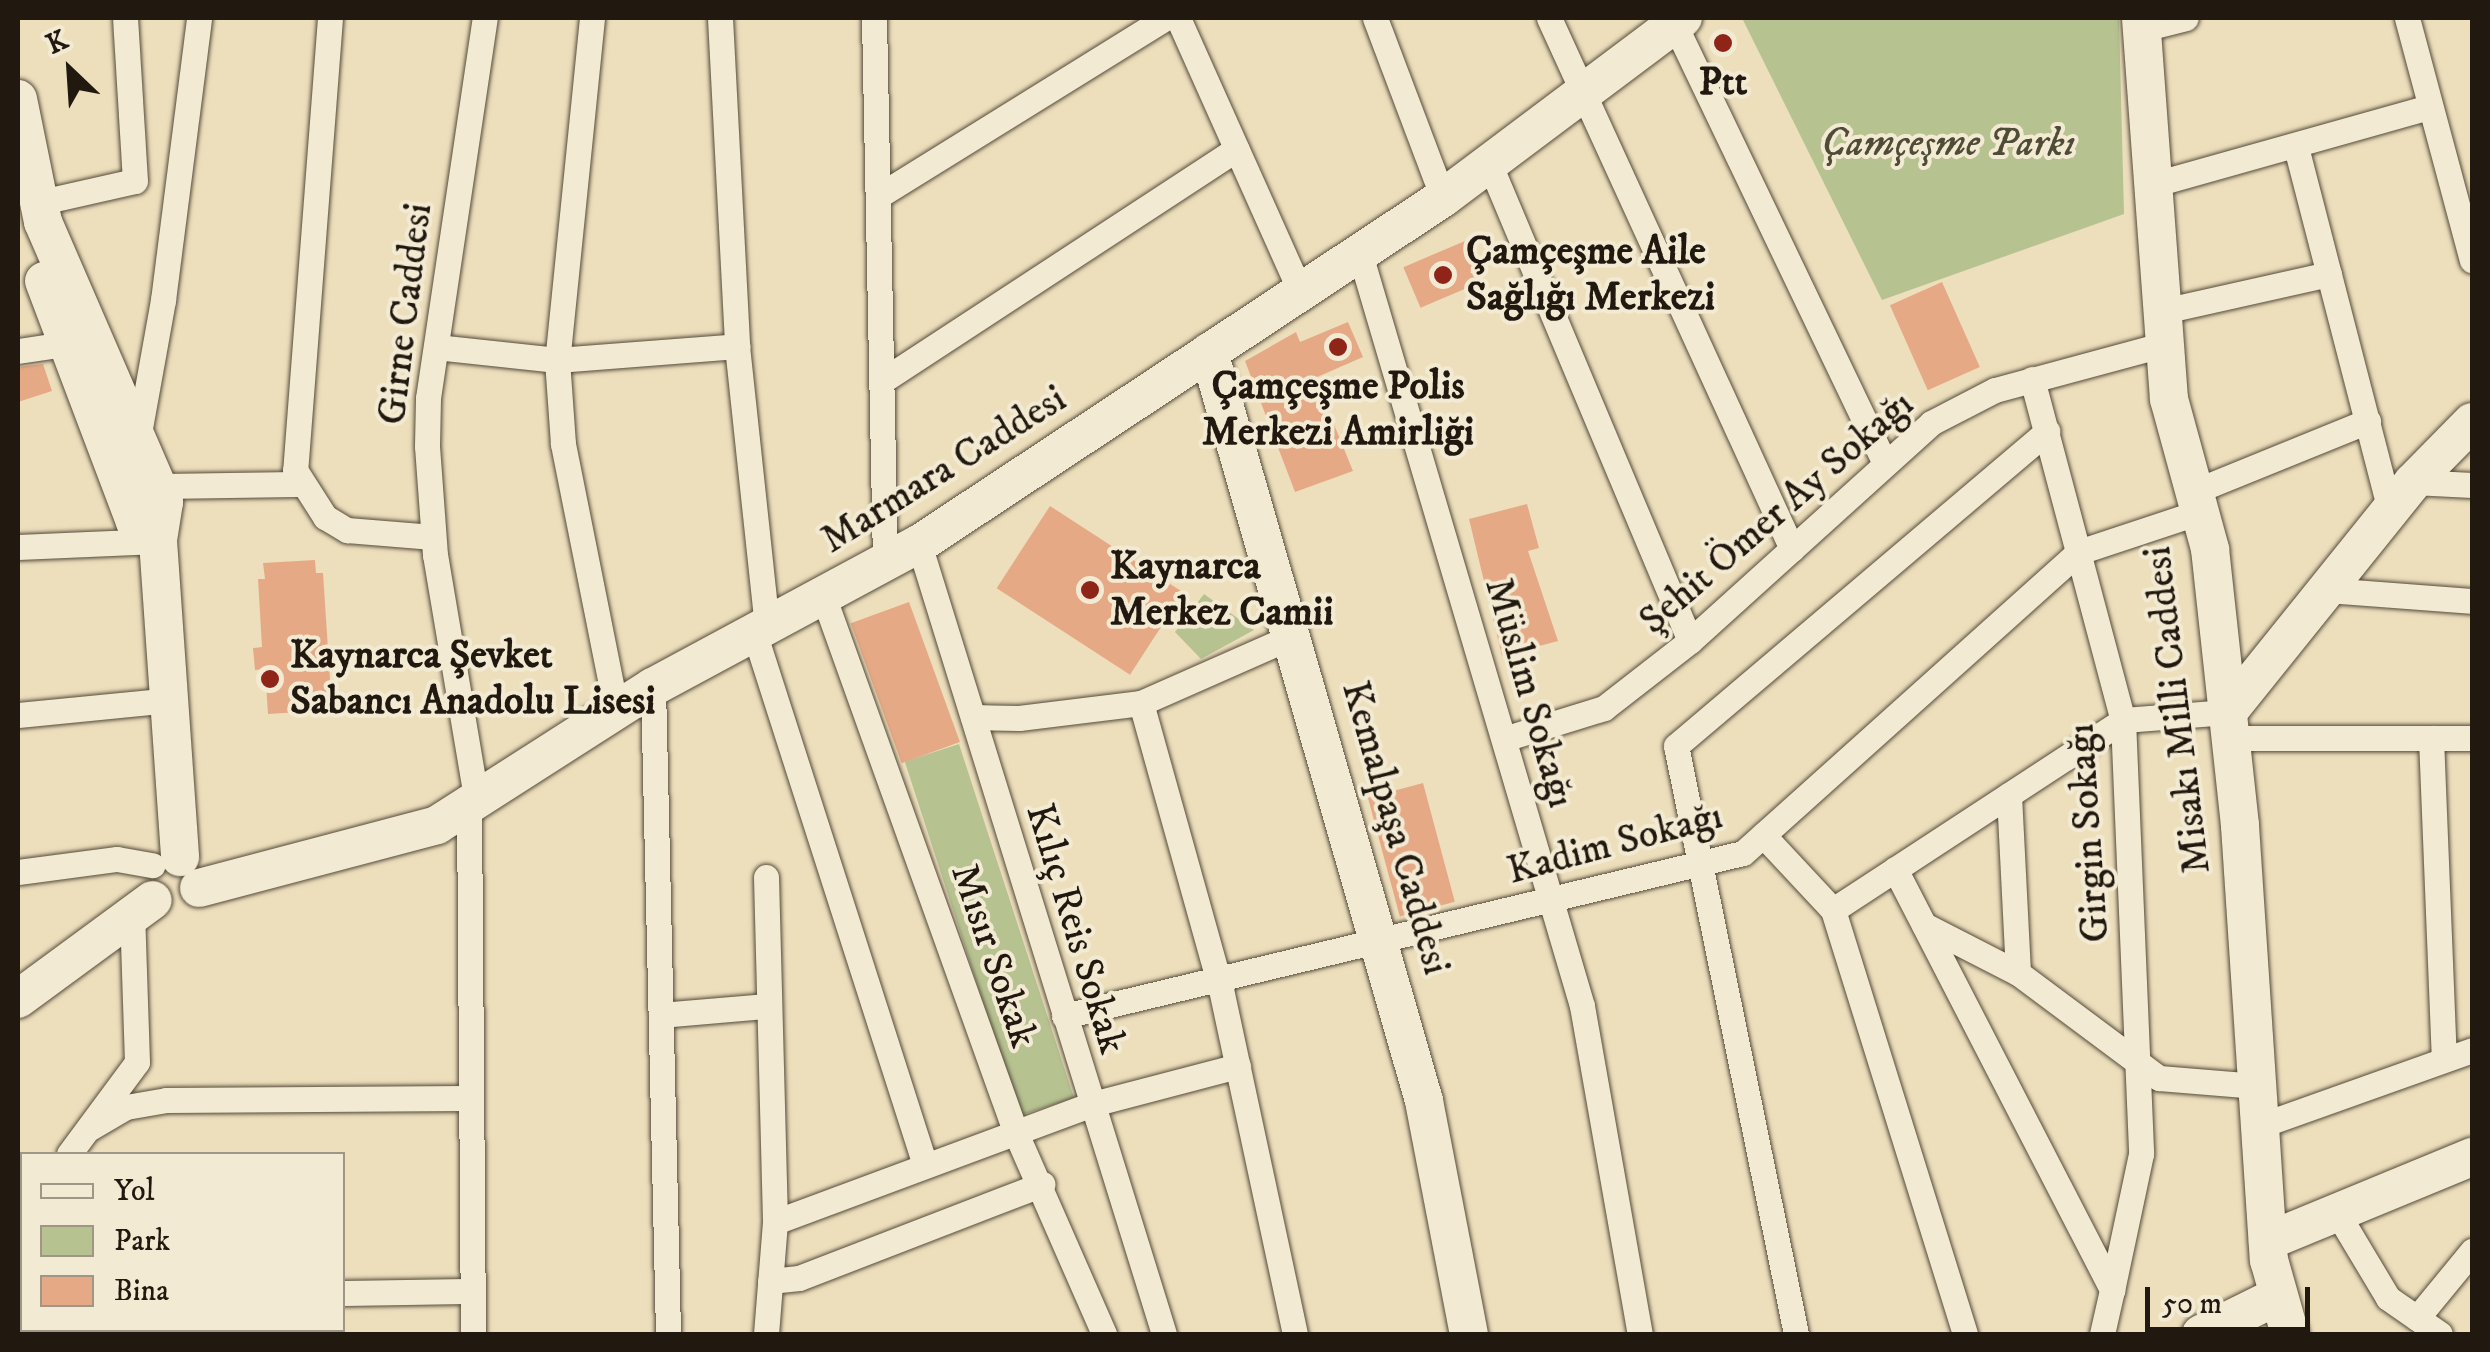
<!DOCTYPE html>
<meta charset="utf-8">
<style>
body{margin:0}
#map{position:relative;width:2490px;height:1352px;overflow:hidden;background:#eddfbc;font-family:"IM FELL DW Pica",serif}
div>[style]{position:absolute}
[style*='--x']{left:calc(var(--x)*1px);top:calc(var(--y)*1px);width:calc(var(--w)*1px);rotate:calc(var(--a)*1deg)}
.green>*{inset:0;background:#b7c291;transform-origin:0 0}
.building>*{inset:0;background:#e6a986;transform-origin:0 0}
.roads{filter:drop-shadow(0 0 2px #544a3a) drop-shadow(0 0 2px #544a3a)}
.street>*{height:25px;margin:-12.5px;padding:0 12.5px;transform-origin:12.5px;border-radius:12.5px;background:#f3ead3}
.secondary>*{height:38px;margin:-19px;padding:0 19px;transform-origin:19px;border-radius:19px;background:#f3ead3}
.dots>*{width:28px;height:28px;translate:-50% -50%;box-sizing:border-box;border:5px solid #f3ead3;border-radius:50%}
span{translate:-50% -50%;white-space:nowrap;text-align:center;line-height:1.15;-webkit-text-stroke:8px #f3ead3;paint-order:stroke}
.poi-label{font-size:40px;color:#21180f;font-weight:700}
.left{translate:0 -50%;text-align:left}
.park-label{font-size:40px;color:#4e4b36;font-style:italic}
.street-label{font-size:40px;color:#21180f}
.frame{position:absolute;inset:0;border:20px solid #21180f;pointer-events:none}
.legend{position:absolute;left:20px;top:1152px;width:325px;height:180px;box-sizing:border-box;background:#f3ead3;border:2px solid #9f9685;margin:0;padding:12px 18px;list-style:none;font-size:30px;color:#21180f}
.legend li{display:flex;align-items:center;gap:20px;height:50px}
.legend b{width:50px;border:2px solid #9f9685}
.north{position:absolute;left:20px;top:20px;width:100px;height:100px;-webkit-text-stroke:8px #f3ead3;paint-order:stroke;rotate:335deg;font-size:28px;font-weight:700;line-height:40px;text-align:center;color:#21180f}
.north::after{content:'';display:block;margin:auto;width:35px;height:45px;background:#21180f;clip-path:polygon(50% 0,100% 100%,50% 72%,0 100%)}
.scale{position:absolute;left:2145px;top:1287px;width:165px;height:45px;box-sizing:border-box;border:5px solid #21180f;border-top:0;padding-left:12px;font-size:30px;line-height:35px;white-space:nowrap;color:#21180f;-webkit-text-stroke:8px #f3ead3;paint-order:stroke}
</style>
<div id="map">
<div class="green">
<i style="clip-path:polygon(1742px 18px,2119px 18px,2124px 214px,1882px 300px)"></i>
<i style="clip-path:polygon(1204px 594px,1254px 630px,1201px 659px,1175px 632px)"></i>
<i style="left:959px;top:744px;width:372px;height:57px;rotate:72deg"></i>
</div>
<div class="building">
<i style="left:1465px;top:241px;width:44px;height:67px;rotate:67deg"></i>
<i style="left:1942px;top:282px;width:93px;height:57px;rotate:66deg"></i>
<i style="clip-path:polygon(1348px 322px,1363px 357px,1315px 378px,1353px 471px,1295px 492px,1245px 361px,1296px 332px,1300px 342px)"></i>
<i style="clip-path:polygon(43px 364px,52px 391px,18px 402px,18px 367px)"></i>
<i style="clip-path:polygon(1527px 504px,1539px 548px,1528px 551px,1558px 641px,1502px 656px,1469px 519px)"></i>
<i style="left:1050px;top:506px;width:159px;height:98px;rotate:33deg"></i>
<i style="clip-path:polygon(315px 560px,316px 573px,323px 573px,332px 710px,268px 714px,265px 669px,255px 670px,253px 648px,262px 647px,258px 579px,265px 579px,263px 563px)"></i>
<i style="left:909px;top:602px;width:149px;height:62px;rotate:70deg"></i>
<i style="left:1423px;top:783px;width:123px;height:57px;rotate:75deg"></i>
</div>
<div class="roads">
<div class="street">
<i style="--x:330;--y:18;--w:453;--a:94.4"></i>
<i style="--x:295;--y:470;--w:56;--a:57.4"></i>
<i style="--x:325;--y:517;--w:26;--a:31"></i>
<i style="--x:347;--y:530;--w:86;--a:4.7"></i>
<i style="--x:592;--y:18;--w:344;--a:95.8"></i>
<i style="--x:557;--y:360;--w:84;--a:85.9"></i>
<i style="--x:563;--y:444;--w:270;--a:78.7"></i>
<i style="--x:720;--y:18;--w:328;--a:87"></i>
<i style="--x:737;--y:346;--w:281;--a:83.9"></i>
<i style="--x:874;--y:18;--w:545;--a:88.84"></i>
<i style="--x:1178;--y:18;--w:299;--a:65.9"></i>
<i style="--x:1375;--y:18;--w:192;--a:69.3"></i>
<i style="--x:1549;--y:18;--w:584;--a:65.41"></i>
<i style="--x:2407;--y:18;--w:251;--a:75"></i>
<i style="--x:1674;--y:23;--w:488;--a:64.4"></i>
<i style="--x:2142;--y:29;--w:45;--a:-14"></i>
<i style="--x:2296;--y:147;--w:375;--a:75.5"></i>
<i style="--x:1490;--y:165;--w:516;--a:67.21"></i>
<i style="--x:2155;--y:184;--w:285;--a:-15.7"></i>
<i style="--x:880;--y:195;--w:336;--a:-31.8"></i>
<i style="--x:37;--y:203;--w:100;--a:-12.7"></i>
<i style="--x:135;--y:181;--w:163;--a:-93.5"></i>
<i style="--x:1360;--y:254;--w:784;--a:73.55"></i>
<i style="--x:1582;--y:1006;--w:333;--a:80"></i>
<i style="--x:2163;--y:311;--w:170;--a:-12.6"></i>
<i style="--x:436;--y:347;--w:122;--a:6.1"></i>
<i style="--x:557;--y:360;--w:181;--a:-4.4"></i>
<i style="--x:18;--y:351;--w:48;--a:-8.5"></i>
<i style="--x:885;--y:379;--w:420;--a:-33.2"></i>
<i style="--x:2032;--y:379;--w:353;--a:75.1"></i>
<i style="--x:2123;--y:720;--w:434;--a:87.6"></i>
<i style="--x:2141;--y:1154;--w:139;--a:102"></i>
<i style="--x:138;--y:439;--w:141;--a:-79.8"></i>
<i style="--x:163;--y:300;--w:284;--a:-82.7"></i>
<i style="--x:2413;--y:482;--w:59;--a:2.9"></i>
<i style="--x:158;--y:486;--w:142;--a:-0.8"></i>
<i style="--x:2193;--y:492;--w:189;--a:-22.1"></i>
<i style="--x:919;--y:544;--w:827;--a:72.77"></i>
<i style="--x:18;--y:547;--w:140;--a:-2.5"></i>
<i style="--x:2326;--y:590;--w:146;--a:4.3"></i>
<i style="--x:824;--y:598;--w:566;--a:70.28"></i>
<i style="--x:1015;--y:1131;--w:222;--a:66.3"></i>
<i style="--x:754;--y:632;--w:560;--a:72.21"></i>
<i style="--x:653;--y:687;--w:647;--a:88.67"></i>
<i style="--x:1141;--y:703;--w:297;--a:74.4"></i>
<i style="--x:1221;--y:989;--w:353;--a:77.9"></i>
<i style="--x:18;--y:715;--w:155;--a:-5.6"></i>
<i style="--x:973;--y:717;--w:46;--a:1.2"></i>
<i style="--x:1019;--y:718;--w:123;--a:-7"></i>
<i style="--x:1141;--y:703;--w:166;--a:-23.8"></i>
<i style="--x:2231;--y:738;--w:241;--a:0"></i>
<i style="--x:2431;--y:738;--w:321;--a:87.7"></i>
<i style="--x:1504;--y:739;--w:105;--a:-17.2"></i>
<i style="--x:1604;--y:708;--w:109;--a:-37.9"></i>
<i style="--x:1690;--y:641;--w:325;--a:-42.1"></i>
<i style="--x:1931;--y:423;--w:72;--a:-27.3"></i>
<i style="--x:1995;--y:390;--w:176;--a:-15.1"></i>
<i style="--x:2009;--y:795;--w:178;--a:87.1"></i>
<i style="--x:2018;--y:973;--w:176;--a:36.7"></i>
<i style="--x:2159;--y:1078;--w:98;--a:4.7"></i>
<i style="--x:476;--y:797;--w:245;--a:-99.6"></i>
<i style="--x:435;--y:555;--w:109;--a:-94.2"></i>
<i style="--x:427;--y:446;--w:48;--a:-88.8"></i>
<i style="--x:428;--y:398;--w:384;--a:-81.5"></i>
<i style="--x:469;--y:804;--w:530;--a:89.57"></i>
<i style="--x:1763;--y:835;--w:103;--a:47"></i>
<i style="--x:1833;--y:910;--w:444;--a:72.7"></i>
<i style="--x:1895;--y:869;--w:474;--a:62.7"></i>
<i style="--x:2112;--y:1290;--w:45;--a:102.8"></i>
<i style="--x:18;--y:872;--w:100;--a:-7.5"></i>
<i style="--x:117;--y:859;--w:36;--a:10"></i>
<i style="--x:766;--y:877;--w:345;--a:88.5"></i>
<i style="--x:775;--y:1222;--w:112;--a:94.6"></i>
<i style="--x:1833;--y:910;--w:347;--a:-33.2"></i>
<i style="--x:2123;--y:720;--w:105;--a:-4.4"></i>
<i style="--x:1924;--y:925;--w:106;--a:27.1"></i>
<i style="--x:661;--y:1015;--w:106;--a:-4.9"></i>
<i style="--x:1064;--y:1016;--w:698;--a:-13.5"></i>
<i style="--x:1743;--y:853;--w:451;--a:-41.9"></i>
<i style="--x:2079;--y:552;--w:126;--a:-18.4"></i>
<i style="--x:2259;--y:1126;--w:226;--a:-19.6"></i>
<i style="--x:90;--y:1128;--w:42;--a:-30.3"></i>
<i style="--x:126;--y:1107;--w:41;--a:-9.9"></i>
<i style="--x:166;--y:1100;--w:301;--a:-0.4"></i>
<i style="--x:69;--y:1154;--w:114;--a:-53.5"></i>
<i style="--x:137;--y:1062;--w:147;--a:-91.9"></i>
<i style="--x:2336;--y:1211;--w:101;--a:59.1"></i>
<i style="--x:2388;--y:1298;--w:63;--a:34.7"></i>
<i style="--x:18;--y:1222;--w:8;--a:-60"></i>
<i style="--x:775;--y:1222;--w:335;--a:-20.4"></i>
<i style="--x:1089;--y:1105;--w:154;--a:-14.7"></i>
<i style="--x:770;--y:1281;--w:29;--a:-6"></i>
<i style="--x:799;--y:1278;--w:261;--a:-21.1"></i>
<i style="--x:342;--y:1293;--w:127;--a:-0.9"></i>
<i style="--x:18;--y:1296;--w:4;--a:14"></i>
<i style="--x:2417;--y:1318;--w:87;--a:-50.6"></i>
<i style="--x:231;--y:1330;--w:4;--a:90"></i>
<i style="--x:1796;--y:1334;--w:600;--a:-101.53"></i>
<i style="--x:1676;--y:746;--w:487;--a:-40.3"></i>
</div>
<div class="secondary">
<i style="--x:2141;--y:18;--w:382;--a:85.8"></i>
<i style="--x:2169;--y:399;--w:156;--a:74.7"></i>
<i style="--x:2210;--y:549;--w:279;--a:83.8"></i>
<i style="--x:2240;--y:826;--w:435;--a:86.2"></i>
<i style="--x:2269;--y:1260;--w:77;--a:74.2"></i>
<i style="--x:18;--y:99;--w:126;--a:78.5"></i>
<i style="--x:43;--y:222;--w:305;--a:66.6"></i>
<i style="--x:164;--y:502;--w:39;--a:99"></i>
<i style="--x:158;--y:541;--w:317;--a:86"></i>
<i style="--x:44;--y:281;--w:258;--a:69.3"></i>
<i style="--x:135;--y:522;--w:30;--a:40"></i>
<i style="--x:1209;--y:352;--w:779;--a:73.98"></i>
<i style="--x:1424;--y:1101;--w:237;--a:79.1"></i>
<i style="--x:2228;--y:712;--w:295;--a:-51.2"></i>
<i style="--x:2413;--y:482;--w:84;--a:-45.5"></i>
<i style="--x:199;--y:888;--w:246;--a:-14.8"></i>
<i style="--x:437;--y:825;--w:256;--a:-32.6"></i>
<i style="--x:653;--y:687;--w:302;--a:-28.3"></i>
<i style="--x:919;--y:544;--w:628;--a:-33.44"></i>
<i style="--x:1443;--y:198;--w:300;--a:-36.9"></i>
<i style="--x:18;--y:999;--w:167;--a:-36.3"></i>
<i style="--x:2268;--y:1241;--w:221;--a:-22.4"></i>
<i style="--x:2201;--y:1334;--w:84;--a:-26.3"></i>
</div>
</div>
<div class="dots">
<i style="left:1723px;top:43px;background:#8f2418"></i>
<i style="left:1443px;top:275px;background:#8f2418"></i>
<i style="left:1338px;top:347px;background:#8f2418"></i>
<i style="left:1090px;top:590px;background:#8f2418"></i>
<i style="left:270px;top:679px;background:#8f2418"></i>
</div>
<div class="poi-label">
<span style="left:1723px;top:83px">Ptt</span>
<span class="left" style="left:1466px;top:275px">Çamçeşme Aile<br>Sağlığı Merkezi</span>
<span style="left:1338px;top:410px">Çamçeşme Polis<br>Merkezi Amirliği</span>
<span class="left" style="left:1110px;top:590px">Kaynarca<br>Merkez Camii</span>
<span class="left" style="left:290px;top:679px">Kaynarca Şevket<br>Sabancı Anadolu Lisesi</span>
</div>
<div class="park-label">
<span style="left:1948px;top:144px">Çamçeşme Parkı</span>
</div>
<div class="street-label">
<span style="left:406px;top:314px;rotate:-83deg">Girne Caddesi</span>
<span style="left:944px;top:470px;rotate:-32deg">Marmara Caddesi</span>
<span style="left:1777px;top:513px;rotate:-41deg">Şehit Ömer Ay Sokağı</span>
<span style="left:1529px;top:693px;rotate:74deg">Müslim Sokağı</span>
<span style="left:2178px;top:710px;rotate:-97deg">Misakı Milli Caddesi</span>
<span style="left:1395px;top:828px;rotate:74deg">Kemalpaşa Caddesi</span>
<span style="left:2089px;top:833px;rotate:-94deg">Girgin Sokağı</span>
<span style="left:1615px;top:844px;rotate:-15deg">Kadim Sokağı</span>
<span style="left:1075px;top:929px;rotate:73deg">Kılıç Reis Sokak</span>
<span style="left:993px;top:956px;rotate:71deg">Mısır Sokak</span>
</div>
<div class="frame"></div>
<ul class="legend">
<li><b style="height:12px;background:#f3ead3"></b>Yol</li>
<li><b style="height:28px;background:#b7c291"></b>Park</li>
<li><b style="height:28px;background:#e6a986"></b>Bina</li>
</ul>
<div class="north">K</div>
<div class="scale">50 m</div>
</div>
